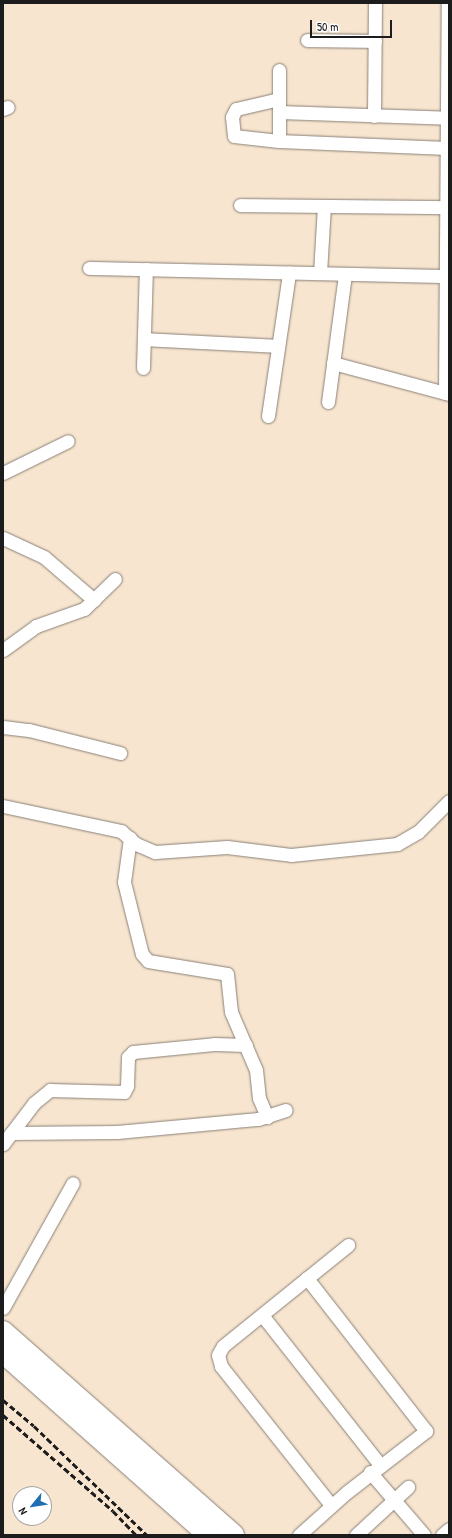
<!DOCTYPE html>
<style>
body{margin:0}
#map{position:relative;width:452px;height:1538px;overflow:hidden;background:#f7e5d0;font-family:"Patrick Hand",sans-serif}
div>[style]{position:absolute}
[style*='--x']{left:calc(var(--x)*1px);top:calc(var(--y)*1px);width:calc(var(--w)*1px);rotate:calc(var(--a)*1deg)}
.roads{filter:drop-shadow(0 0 1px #8a8076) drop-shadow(0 0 1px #8a8076)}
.street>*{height:13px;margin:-6.5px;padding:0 6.5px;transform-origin:6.5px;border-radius:6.5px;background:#fff}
.primary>*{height:20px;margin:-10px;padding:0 10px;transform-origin:10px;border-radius:10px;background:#fff}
.rail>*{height:3px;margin-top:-1.5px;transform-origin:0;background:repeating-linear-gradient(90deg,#1c1c1c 0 6px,transparent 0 9px)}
span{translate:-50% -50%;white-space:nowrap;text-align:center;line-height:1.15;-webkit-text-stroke:3px #fff;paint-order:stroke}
.frame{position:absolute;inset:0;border:4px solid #1c1c1c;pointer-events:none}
.north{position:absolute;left:12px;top:1486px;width:40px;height:40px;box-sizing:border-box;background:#fff;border:1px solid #a4a4a4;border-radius:50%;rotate:240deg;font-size:11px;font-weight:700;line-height:16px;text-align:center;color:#1c1c1c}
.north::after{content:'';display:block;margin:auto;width:14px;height:18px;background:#1f6fb2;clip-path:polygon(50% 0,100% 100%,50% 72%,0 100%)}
.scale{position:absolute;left:310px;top:20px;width:82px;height:18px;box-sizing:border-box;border:2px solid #1c1c1c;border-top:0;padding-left:5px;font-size:12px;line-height:14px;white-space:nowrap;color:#1c1c1c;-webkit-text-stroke:3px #fff;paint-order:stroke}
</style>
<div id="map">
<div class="roads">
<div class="street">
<i style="--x:307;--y:40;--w:68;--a:0.8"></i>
<i style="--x:279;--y:99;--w:44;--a:166.9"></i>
<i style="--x:236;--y:109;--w:9;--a:117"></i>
<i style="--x:232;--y:117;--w:19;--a:84"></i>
<i style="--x:234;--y:136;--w:45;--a:6.3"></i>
<i style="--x:279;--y:141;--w:168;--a:2.4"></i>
<i style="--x:3;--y:109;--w:5;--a:-22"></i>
<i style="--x:279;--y:112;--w:168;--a:2"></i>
<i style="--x:374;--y:116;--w:113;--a:-89.5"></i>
<i style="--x:279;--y:141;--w:71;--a:-90"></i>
<i style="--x:240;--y:205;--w:207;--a:0.6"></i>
<i style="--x:89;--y:268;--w:357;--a:1.3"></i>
<i style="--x:320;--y:273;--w:67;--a:-86.6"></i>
<i style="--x:144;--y:339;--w:134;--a:3"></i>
<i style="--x:333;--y:363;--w:120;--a:15"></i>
<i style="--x:143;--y:368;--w:99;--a:-88.3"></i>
<i style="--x:445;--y:393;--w:390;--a:-89.6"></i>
<i style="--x:328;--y:402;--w:129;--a:-82.4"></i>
<i style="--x:268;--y:416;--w:145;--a:-81.6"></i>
<i style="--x:3;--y:473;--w:72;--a:-26.2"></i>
<i style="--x:3;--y:538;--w:45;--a:24.9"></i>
<i style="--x:44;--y:557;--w:66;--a:40.7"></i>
<i style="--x:3;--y:650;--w:41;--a:-36"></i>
<i style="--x:36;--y:626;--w:51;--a:-19.5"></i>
<i style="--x:84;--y:609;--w:43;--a:-44.1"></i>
<i style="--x:3;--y:727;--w:26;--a:7"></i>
<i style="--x:29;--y:730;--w:94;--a:14.2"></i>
<i style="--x:3;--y:806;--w:121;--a:12"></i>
<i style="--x:121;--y:831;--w:20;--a:41"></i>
<i style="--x:136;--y:844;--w:21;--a:23"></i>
<i style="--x:155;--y:852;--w:72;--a:-4"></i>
<i style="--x:227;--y:847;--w:64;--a:7.1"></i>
<i style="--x:291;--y:855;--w:107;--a:-5.9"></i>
<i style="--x:397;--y:844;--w:24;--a:-30"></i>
<i style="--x:418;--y:832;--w:44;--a:-45"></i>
<i style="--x:130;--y:838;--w:44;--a:97.8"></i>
<i style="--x:124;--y:882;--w:74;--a:76"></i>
<i style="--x:142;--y:954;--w:9;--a:49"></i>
<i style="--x:148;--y:961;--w:80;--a:9.3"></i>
<i style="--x:227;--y:974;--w:38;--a:84"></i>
<i style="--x:231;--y:1012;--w:63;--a:66.7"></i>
<i style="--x:256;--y:1070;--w:28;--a:84"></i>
<i style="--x:259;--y:1098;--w:21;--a:67"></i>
<i style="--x:11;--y:1133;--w:106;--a:-0.5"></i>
<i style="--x:117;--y:1132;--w:142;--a:-5.3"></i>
<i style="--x:258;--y:1119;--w:29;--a:-18"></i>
<i style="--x:3;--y:1144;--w:51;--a:-52.9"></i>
<i style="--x:34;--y:1103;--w:21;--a:-39"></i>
<i style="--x:50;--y:1090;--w:74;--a:1.5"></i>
<i style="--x:124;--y:1092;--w:7;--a:-63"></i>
<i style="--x:127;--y:1086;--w:29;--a:-88"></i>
<i style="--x:128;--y:1057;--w:7;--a:-45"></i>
<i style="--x:133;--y:1052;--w:81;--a:-5.6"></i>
<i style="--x:214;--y:1044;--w:32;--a:2"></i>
<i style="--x:3;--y:1308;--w:143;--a:-60.8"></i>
<i style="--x:262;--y:1315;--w:191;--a:51.8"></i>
<i style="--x:370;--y:1472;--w:83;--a:49.4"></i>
<i style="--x:331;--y:1505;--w:177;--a:-128.4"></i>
<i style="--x:221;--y:1366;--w:11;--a:-105"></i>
<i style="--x:218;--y:1355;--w:10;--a:-61"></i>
<i style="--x:223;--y:1346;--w:161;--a:-38.9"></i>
<i style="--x:299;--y:1535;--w:64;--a:-41.9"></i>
<i style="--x:347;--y:1492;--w:100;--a:-37.7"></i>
<i style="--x:426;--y:1431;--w:194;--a:-127.9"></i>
<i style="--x:356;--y:1535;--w:71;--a:-42.7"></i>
<i style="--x:442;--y:1535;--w:9;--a:-41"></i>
</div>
<div class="primary">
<i style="--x:3;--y:1331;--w:308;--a:41.4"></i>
<i style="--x:3;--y:1353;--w:274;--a:41.6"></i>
</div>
</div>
<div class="rail">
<i style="--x:3;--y:1400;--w:40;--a:40"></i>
<i style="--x:34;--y:1426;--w:157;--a:44"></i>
<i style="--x:3;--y:1415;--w:146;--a:41.1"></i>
<i style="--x:113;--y:1511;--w:33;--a:46"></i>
</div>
<div class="frame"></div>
<div class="north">N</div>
<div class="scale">50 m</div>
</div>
